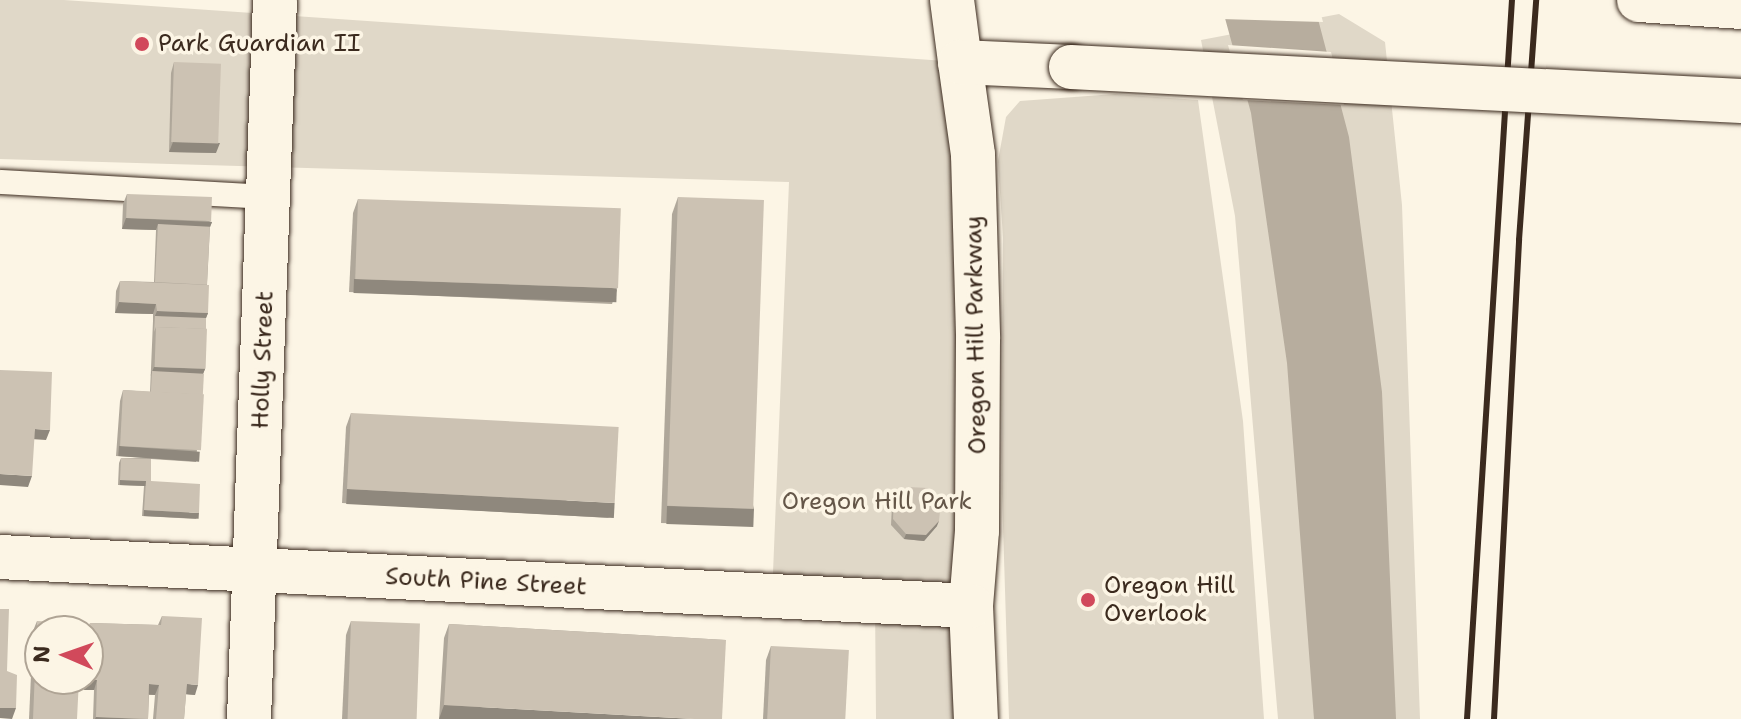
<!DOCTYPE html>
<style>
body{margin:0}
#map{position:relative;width:1741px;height:719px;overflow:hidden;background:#fcf5e5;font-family:"Shantell Sans",sans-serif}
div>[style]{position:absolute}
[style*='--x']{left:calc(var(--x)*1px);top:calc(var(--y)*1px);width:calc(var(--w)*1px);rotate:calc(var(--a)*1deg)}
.green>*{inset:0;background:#e0d8c8}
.water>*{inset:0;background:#b7ad9e}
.pier>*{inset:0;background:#fcf5e5}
.roads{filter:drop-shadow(0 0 2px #3b2a1e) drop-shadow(0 0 2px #3b2a1e)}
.service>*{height:24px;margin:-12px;padding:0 12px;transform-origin:12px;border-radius:12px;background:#fcf5e5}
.minor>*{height:44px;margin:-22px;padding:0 22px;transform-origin:22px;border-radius:22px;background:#fcf5e5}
.tertiary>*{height:44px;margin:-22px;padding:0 22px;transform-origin:22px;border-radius:22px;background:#fcf5e5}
.primary>*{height:44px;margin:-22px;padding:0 22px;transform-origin:22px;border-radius:22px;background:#fcf5e5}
.rail>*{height:6px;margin:-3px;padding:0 3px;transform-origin:3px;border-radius:3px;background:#3b2a1e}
.bridges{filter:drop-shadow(0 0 2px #3b2a1e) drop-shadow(0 0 2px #3b2a1e)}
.primary-bridge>*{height:44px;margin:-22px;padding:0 22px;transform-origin:22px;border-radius:22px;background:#fcf5e5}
.wall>*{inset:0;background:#afa79a}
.shaded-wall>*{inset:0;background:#8f887d;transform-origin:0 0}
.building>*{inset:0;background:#ccc2b3;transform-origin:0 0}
.dots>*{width:22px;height:22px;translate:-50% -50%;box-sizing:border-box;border:4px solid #fcf5e5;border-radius:50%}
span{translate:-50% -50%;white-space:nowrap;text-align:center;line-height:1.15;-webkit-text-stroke:7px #fcf5e5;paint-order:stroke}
.poi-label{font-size:24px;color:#3b2a1e}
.left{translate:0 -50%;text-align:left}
.street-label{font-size:24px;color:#3b2a1e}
.park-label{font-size:24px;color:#645648}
.north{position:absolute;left:24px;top:615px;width:80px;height:80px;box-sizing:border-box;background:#fcf5e5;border:2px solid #afa495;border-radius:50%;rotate:272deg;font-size:22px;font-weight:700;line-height:32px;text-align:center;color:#3b2a1e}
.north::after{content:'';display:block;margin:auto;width:28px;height:36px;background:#d1495b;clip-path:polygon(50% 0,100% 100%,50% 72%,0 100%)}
</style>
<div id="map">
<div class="green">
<i style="clip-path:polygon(0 0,64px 0,960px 62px,976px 719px,876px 719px,875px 602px,772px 597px,789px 182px,0 159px)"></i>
<i style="clip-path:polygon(1339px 14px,1385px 42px,1402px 205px,1420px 719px,1278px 719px,1235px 216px,1201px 40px)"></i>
<i style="clip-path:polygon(1115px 94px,1198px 100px,1243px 421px,1264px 719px,1009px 719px,1002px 493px,1003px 238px,998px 161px,1006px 117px,1020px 101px)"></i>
</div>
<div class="water">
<i style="clip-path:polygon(1220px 0,1313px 0,1349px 137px,1382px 392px,1396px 719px,1314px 719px,1287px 363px,1251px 113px)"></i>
</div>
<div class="pier">
<i style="clip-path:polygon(1216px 0,1317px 0,1323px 22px,1221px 19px)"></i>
<i style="clip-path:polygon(1228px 45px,1331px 52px,1344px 105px,1243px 100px)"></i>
</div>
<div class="roads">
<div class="service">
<i style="--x:0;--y:182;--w:269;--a:3.2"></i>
</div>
<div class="minor">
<i style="--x:960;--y:62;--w:94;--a:82"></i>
<i style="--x:973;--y:155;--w:184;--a:88.4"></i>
<i style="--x:978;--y:339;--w:192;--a:90.3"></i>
<i style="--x:977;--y:531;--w:75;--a:94.6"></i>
<i style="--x:971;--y:606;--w:113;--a:87.5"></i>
<i style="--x:0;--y:557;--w:972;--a:2.89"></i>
<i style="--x:249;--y:719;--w:719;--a:-87.93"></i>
</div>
<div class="tertiary">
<i style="--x:952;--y:0;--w:63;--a:82.6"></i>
</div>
<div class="primary">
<i style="--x:1639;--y:0;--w:102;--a:3.9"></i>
<i style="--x:960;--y:62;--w:111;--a:2.6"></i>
</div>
</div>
<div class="rail">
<i style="--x:1467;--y:719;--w:720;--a:-86.42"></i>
<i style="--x:1494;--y:719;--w:480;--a:-87"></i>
<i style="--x:1519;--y:240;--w:241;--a:-85.9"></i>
</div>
<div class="bridges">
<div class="primary-bridge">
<i style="--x:1071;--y:67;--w:671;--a:2.91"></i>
</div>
</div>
<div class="wall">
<i style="clip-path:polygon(174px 62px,216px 153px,169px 152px,171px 73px)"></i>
<i style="clip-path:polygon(127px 194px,212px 222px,210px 227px,207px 285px,208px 313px,206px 318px,205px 369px,203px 374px,196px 462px,151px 459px,151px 481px,197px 519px,142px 516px,144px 486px,118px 485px,119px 463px,121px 458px,145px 458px,116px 456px,120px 401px,123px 390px,150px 392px,153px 321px,153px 314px,115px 313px,116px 291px,120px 281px,154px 282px,156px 230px,122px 229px,123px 204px)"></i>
<i style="clip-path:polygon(678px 197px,754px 509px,748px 526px,661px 523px,672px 214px)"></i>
<i style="clip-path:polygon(358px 199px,617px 290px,612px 304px,349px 292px,353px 213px)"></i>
<i style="clip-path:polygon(351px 413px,610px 518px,342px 503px,346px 427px)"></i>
<i style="clip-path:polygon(894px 499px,937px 526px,924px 541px,904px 539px,891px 525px,892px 505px)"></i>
<i style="clip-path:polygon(162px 616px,195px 695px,186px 694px,184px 719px,153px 719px,155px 695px,149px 695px,148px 719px,93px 719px,94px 690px,84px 690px,84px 679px,88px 679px,87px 631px,90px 623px,158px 625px)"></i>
<i style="clip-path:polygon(37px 621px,77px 719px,29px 719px,33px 631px)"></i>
<i style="clip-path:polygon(351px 621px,415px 719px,342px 719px,346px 635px)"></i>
<i style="clip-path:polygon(449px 624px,726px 640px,439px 719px,444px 638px)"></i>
<i style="clip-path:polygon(771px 646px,845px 719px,763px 719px,766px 660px)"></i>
</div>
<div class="shaded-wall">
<i style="clip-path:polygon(173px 142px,220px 143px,216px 153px,169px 152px)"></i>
<i style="clip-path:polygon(126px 218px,212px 222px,208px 232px,158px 224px,156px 230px,122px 229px)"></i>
<i style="left:354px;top:279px;width:263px;height:14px;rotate:2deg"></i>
<i style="clip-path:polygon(119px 302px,156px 304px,153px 314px,115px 313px)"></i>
<i style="clip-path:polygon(157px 311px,208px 313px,204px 323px,155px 316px)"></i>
<i style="clip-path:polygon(154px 367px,205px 369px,201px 379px,152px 371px,150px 377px)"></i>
<i style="clip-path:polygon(35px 429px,50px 430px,46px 440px,31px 439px)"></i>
<i style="left:119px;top:446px;width:81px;height:10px;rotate:4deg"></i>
<i style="clip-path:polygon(0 474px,32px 476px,28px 487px,0 485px)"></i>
<i style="left:120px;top:480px;width:26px;height:5px;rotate:2deg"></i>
<i style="left:347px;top:489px;width:268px;height:15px;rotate:3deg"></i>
<i style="left:667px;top:506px;width:87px;height:18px;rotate:2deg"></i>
<i style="left:144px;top:510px;width:55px;height:6px;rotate:3deg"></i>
<i style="clip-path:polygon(939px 521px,937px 526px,924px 541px,904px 539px,906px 534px)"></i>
<i style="clip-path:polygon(87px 680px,97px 680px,94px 690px,84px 690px)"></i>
<i style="clip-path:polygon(149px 684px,159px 685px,155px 695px,145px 694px)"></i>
<i style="clip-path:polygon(187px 684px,198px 685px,195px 695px,183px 694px)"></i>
<i style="clip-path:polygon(444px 705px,694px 719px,439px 719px)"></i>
<i style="clip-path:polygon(0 708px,16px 708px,12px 719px,0 718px)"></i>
<i style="clip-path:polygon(96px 717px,140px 719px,95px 719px)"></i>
</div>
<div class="building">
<i style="left:174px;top:62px;width:47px;height:80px;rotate:2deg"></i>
<i style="left:127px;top:194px;width:85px;height:24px;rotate:2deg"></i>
<i style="left:678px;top:197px;width:86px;height:309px;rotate:2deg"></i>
<i style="left:358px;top:199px;width:263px;height:80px;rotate:2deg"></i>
<i style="left:158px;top:224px;width:52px;height:58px;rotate:3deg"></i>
<i style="clip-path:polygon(120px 281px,209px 285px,208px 313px,157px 311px,156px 304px,119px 302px)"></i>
<i style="clip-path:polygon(155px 316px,206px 318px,206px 329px,156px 327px,154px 332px)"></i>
<i style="left:156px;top:327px;width:51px;height:40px;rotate:2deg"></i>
<i style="clip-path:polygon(0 370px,52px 372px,50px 430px,35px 429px,32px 476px,0 474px)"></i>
<i style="left:152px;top:371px;width:52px;height:21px;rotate:3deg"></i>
<i style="left:123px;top:390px;width:81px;height:56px;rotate:3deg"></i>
<i style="left:351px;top:413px;width:268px;height:76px;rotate:3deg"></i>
<i style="clip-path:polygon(121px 458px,151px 459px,151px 481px,200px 484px,199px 513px,144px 510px,146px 481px,120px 480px)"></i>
<i style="clip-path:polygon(908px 487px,928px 488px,941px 501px,939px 521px,926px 535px,906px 534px,893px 519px,894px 499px)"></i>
<i style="clip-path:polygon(0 609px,9px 609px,7px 671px,17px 675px,16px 708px,0 708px)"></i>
<i style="clip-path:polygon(162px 616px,202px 618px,198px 685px,187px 684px,184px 719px,156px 719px,159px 685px,149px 684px,148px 719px,96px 717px,97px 680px,87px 680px,90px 623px,161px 625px)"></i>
<i style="clip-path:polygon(37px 621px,81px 623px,81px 631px,40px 631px,40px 679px,79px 679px,77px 719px,33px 719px)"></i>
<i style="left:351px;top:621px;width:69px;height:98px;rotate:2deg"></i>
<i style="clip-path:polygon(449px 624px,726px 640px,722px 719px,694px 719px,444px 705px)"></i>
<i style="left:771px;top:646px;width:78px;height:73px;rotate:3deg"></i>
</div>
<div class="dots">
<i style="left:142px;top:44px;background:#d1495b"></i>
<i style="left:1088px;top:600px;background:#d1495b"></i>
</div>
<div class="poi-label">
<span class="left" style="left:158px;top:44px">Park Guardian II</span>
<span class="left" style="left:1104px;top:600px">Oregon Hill<br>Overlook</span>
</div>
<div class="street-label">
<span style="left:976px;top:335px;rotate:-91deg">Oregon Hill Parkway</span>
<span style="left:263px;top:360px;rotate:-88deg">Holly Street</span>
<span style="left:486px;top:582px;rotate:3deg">South Pine Street</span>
</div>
<div class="park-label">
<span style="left:877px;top:502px">Oregon Hill Park</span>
</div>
<div class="north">N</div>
</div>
